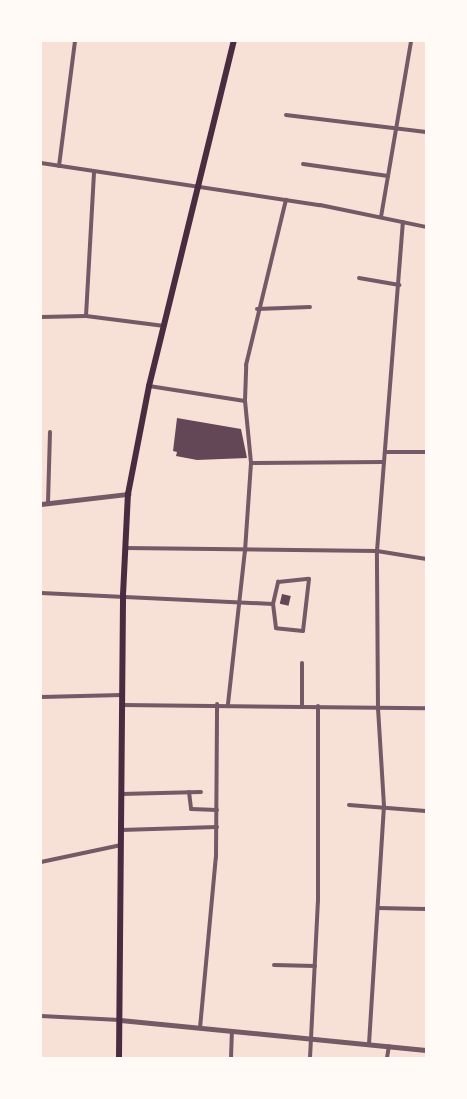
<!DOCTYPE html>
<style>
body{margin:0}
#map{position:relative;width:467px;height:1099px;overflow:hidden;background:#f7e1d7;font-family:"Noto Serif",serif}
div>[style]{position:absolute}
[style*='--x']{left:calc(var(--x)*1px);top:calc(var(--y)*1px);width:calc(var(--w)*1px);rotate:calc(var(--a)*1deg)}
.building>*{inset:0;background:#644757;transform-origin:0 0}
.minor>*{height:4px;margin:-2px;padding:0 2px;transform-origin:2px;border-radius:2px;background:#755966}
.tertiary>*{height:5px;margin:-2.5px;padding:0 2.5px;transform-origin:2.5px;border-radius:2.5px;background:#755966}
.primary>*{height:6px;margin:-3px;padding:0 3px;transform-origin:3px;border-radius:3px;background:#4a2c40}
span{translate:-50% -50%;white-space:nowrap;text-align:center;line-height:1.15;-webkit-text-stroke:5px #fffaf5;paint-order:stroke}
.frame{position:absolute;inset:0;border:42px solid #fffaf5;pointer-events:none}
</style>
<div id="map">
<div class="building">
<i style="clip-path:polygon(177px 418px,241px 429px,247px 458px,197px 460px,176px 456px,177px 452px,173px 451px)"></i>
<i style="left:282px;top:594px;width:9px;height:10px;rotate:13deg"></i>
</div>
<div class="minor">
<i style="--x:286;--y:115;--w:141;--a:6.9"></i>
<i style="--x:41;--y:163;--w:282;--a:8.6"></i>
<i style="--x:320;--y:205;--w:108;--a:11.7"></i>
<i style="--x:303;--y:164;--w:86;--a:8"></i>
<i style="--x:59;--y:166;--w:126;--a:-82.7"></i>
<i style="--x:381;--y:217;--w:179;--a:-80.3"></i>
<i style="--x:359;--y:278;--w:41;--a:9.9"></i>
<i style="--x:257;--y:309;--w:53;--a:-2.2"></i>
<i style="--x:86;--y:316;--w:143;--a:-86.8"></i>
<i style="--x:41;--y:317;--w:45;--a:-1.3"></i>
<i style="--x:86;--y:316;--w:79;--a:7.3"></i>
<i style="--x:149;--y:386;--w:97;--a:8.9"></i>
<i style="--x:385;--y:452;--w:41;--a:0"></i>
<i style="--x:251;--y:463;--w:133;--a:-0.4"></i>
<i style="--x:48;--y:503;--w:71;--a:-88.4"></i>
<i style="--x:125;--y:548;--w:252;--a:0.7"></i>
<i style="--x:377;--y:551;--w:50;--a:9.3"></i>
<i style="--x:41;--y:593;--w:232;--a:2.7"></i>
<i style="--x:273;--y:604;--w:23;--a:-77"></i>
<i style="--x:278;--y:582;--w:31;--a:-6"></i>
<i style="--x:309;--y:579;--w:52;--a:96.6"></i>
<i style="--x:303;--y:631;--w:27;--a:-174"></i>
<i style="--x:276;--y:628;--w:24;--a:-97"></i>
<i style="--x:302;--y:663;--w:43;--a:90"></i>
<i style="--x:41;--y:697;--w:81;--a:-1.4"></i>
<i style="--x:228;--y:704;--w:154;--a:-83.7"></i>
<i style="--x:245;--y:551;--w:88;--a:-86.1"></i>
<i style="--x:251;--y:463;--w:62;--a:-95.5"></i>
<i style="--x:245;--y:401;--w:36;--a:-88"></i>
<i style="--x:246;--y:365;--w:170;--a:-76.4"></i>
<i style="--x:122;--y:705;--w:304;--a:0.6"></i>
<i style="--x:189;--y:792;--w:17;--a:83"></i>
<i style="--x:191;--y:809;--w:26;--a:2"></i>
<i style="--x:121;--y:794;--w:80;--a:-1.4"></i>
<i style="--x:349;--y:805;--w:77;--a:4.5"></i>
<i style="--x:121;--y:830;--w:96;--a:-1.8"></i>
<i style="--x:41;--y:862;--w:82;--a:-12"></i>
<i style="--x:378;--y:908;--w:48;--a:1.2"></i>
<i style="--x:274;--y:965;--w:41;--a:1.4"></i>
<i style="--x:41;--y:1016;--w:79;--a:2.9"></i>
<i style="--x:200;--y:1028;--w:172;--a:-84.7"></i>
<i style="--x:216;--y:857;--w:153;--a:-89.6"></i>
<i style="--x:369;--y:1044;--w:238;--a:-86.4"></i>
<i style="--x:384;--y:806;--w:97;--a:-93.5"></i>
<i style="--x:378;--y:709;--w:158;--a:-90.4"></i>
<i style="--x:377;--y:551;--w:330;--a:-85.5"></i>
<i style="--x:231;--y:1058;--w:27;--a:-88"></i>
<i style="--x:310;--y:1058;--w:157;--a:-87.1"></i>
<i style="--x:318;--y:901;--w:195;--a:-90"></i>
<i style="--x:387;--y:1058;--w:12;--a:-81"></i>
</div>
<div class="tertiary">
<i style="--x:41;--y:504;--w:88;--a:-6.6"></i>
<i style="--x:120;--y:1020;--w:307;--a:5.6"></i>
</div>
<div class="primary">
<i style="--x:119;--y:1058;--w:463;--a:-89.5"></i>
<i style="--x:123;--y:595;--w:101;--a:-87.2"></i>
<i style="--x:128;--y:494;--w:110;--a:-79"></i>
<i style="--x:149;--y:386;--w:355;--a:-76.2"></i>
</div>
<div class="frame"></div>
</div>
